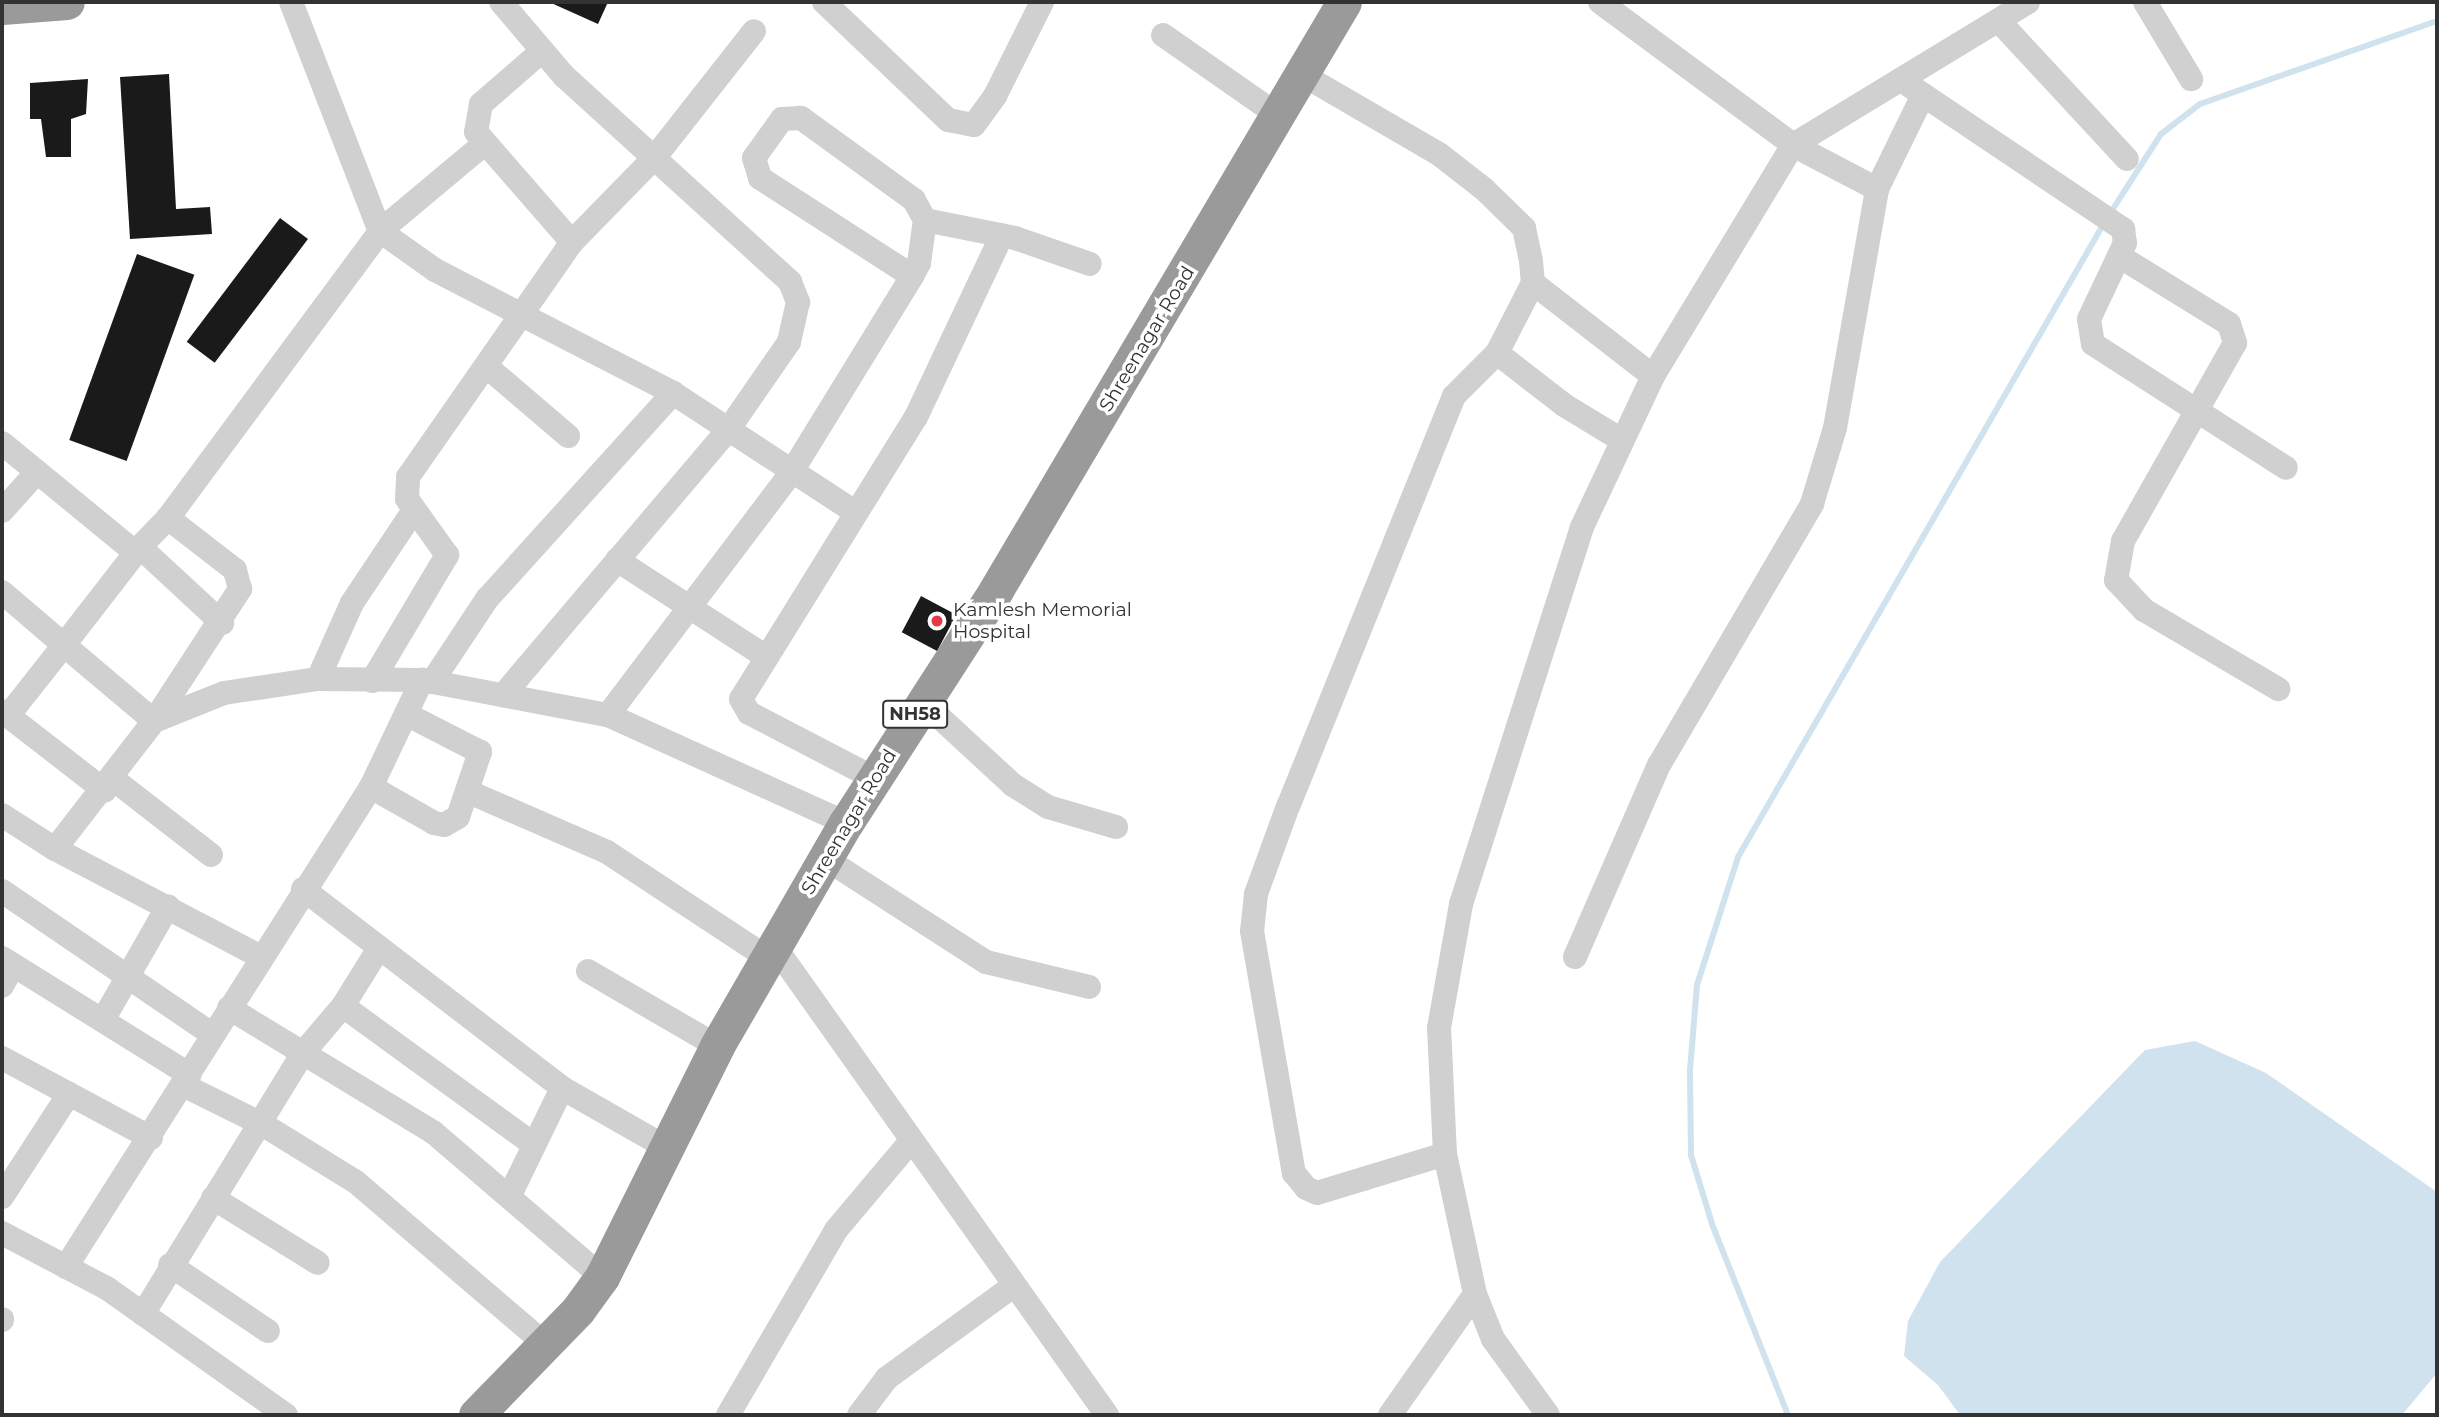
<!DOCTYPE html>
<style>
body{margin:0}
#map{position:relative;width:2439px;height:1417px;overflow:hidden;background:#fff;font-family:Montserrat,sans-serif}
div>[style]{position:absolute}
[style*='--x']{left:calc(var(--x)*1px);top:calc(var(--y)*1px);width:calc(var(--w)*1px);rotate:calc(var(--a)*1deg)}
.water>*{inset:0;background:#cfe2ee}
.stream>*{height:6px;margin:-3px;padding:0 3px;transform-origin:3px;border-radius:3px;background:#cfe2ee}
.building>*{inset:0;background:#1a1a1a;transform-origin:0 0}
.minor>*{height:24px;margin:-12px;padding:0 12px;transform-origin:12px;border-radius:12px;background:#d0d0d0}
.highway>*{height:35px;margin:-17.5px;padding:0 17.5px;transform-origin:17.5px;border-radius:17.5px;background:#9a9a9a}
.dots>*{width:19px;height:19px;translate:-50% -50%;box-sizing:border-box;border:4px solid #fff;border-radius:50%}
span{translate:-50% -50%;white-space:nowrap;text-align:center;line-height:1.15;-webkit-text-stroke:7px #fff;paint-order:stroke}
.shield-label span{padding:2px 5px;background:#fff;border:2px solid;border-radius:5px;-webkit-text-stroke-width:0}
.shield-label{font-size:18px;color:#333;font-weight:700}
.street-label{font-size:19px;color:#333}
.poi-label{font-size:19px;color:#333}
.left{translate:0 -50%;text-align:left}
.frame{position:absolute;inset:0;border:4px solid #333;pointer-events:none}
</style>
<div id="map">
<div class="water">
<i style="clip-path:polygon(2195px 1041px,2266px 1073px,2437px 1192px,2437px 1373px,2402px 1415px,1960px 1415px,1938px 1385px,1904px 1356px,1908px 1321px,1940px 1262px,2145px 1050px)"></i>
</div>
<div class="stream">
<i style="--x:2111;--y:212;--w:93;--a:-57.3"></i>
<i style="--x:2161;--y:134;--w:49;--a:-37.6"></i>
<i style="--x:2200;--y:104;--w:251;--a:-19.3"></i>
<i style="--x:1788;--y:1415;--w:202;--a:-111.7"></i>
<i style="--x:1713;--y:1227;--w:75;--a:-107"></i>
<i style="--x:1691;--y:1155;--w:85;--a:-90.7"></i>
<i style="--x:1690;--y:1070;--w:85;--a:-85.3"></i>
<i style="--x:1697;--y:985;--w:134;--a:-72.2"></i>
<i style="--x:1738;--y:857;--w:730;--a:-59.99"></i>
</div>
<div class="building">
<i style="clip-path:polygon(549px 2px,608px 2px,598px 24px)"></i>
<i style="clip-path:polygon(169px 74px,176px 209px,210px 207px,212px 234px,130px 239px,120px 77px)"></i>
<i style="clip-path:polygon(88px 79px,86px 114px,71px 119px,71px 157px,46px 157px,41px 119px,30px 119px,30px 83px)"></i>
<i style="left:280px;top:218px;width:35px;height:155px;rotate:37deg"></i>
<i style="left:137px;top:254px;width:61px;height:198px;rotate:20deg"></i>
<i style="left:921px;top:596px;width:40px;height:41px;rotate:28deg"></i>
</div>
<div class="minor">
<i style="--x:291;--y:2;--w:246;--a:68.8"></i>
<i style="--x:380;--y:231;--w:67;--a:35.3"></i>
<i style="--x:435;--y:270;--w:268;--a:27.3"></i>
<i style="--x:673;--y:393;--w:217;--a:33.2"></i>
<i style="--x:501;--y:2;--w:97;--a:49.6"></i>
<i style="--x:564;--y:76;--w:306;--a:42.3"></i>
<i style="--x:790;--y:282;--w:22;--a:68"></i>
<i style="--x:798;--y:302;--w:41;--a:102.7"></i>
<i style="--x:789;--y:342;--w:107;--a:124.7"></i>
<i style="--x:728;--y:430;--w:348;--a:130.3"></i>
<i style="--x:824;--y:2;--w:171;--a:43.6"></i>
<i style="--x:948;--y:120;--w:26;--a:11"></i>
<i style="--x:974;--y:125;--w:36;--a:-54"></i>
<i style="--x:995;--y:96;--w:105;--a:-63.4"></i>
<i style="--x:1600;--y:2;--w:240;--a:36.5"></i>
<i style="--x:1793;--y:145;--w:95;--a:27.6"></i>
<i style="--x:2145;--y:2;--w:90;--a:59.1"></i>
<i style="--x:1999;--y:21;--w:188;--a:47.2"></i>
<i style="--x:1163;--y:35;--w:141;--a:34.9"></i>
<i style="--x:542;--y:51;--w:81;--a:139"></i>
<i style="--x:481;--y:104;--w:28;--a:100"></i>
<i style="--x:476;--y:132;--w:146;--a:48.9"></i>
<i style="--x:1303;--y:75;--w:157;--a:30.2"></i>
<i style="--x:1439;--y:154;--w:57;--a:37.9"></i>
<i style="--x:1484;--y:189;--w:56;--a:44.3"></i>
<i style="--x:1524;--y:228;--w:34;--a:78"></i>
<i style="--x:1531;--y:261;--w:22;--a:85"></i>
<i style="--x:1533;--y:283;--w:79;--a:117.2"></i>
<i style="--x:1497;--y:353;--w:61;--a:135"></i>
<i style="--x:1454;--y:396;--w:442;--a:112"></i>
<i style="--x:1288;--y:806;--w:94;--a:110"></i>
<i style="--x:1256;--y:894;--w:37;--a:96"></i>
<i style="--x:1252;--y:931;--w:246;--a:80.2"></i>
<i style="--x:1294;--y:1173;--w:19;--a:51"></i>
<i style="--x:1306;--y:1188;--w:12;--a:24"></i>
<i style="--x:1317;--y:1193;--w:134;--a:-16.9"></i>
<i style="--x:1910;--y:86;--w:257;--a:33.9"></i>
<i style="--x:2123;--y:229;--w:14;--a:82"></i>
<i style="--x:2125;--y:243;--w:84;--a:115.3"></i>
<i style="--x:2089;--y:319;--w:25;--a:81"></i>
<i style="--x:2093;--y:344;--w:229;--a:32.7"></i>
<i style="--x:925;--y:220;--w:92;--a:11.3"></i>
<i style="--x:1015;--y:238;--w:79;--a:19.1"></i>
<i style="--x:2119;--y:256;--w:129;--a:31.7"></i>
<i style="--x:2229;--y:324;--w:20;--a:72"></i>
<i style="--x:2235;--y:343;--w:227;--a:119.5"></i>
<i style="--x:2123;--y:541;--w:40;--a:100"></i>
<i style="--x:2116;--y:580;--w:41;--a:47"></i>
<i style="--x:2144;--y:610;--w:156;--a:30.5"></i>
<i style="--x:1533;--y:283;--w:152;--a:37.8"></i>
<i style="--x:1497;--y:353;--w:85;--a:37.8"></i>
<i style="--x:1564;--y:405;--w:66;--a:31.3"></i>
<i style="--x:486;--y:366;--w:108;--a:40.5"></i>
<i style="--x:2;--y:443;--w:173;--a:39.4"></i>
<i style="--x:2;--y:511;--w:52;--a:-48.1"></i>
<i style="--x:168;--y:518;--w:357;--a:-53.5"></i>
<i style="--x:380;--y:231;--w:134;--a:-39.9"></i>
<i style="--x:140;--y:547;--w:112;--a:42.8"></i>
<i style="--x:617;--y:560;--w:176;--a:33"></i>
<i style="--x:2;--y:592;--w:82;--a:40.5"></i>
<i style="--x:64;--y:645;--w:118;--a:40.2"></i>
<i style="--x:154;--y:721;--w:158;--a:-56.9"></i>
<i style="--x:240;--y:589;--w:20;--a:-105"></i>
<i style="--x:235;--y:570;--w:85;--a:-142.2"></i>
<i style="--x:168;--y:518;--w:40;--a:134"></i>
<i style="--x:140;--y:547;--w:124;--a:127.8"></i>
<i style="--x:64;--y:645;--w:90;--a:128.3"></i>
<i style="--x:318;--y:679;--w:83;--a:-65.9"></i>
<i style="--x:352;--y:603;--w:112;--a:-56.3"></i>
<i style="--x:372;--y:681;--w:147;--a:-59.2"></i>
<i style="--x:447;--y:555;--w:69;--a:-125.5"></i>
<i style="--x:407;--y:499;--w:22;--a:-87"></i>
<i style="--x:408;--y:477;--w:287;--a:-55.1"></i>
<i style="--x:572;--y:242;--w:119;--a:-45.7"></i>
<i style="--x:655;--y:157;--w:160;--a:-51.8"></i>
<i style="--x:432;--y:682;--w:100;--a:-56.5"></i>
<i style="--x:487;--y:599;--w:278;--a:-47.9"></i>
<i style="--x:923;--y:702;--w:122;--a:42.7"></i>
<i style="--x:1013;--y:785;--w:41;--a:32.2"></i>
<i style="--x:1048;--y:807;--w:71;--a:16.4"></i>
<i style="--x:2;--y:711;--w:130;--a:37.8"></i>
<i style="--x:608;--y:715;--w:303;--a:-52.9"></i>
<i style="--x:791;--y:473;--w:231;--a:-58.4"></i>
<i style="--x:912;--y:276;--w:15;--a:-62"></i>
<i style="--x:919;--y:263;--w:43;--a:-82.1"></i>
<i style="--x:925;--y:220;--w:23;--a:-119"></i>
<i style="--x:914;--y:200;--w:140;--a:-144"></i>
<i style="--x:801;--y:118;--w:19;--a:177"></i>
<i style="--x:782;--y:119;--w:48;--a:125.7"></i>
<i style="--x:754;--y:158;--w:21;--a:73"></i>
<i style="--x:760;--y:178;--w:181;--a:32.8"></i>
<i style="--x:874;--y:778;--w:141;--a:-152.5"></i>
<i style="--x:749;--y:713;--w:16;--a:-120"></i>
<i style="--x:741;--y:699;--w:332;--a:-58.2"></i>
<i style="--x:916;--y:417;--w:201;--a:-64.7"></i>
<i style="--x:113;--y:779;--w:124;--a:37.8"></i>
<i style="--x:371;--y:787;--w:73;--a:29.7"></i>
<i style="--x:434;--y:823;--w:10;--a:11"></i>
<i style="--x:444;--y:825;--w:16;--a:-30"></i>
<i style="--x:458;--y:817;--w:69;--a:-71.3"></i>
<i style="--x:480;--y:752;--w:83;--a:-152.8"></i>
<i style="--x:469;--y:792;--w:150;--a:23.5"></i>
<i style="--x:607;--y:852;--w:193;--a:33.4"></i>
<i style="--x:2;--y:815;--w:63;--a:32.7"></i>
<i style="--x:826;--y:859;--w:190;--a:32.8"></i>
<i style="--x:986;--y:962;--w:106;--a:13.6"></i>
<i style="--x:303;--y:889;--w:327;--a:37.5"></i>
<i style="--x:562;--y:1088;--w:123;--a:29.7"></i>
<i style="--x:2;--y:891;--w:254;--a:34.3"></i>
<i style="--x:775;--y:947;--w:574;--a:54.65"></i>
<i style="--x:259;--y:956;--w:230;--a:-152.3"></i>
<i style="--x:55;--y:849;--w:162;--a:-52.3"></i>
<i style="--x:154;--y:721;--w:75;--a:-21.8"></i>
<i style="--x:224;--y:693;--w:95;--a:-8.5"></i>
<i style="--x:318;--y:679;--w:104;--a:0.6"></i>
<i style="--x:422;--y:680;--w:189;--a:10.7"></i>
<i style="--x:608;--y:715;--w:261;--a:24.4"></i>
<i style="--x:1575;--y:957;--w:210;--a:-66.4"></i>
<i style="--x:1659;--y:765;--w:303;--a:-59.6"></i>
<i style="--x:1812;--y:504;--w:79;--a:-73.2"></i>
<i style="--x:1835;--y:428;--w:243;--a:-80"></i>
<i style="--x:1877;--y:189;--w:105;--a:-63.9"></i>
<i style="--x:2;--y:958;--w:221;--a:31.9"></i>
<i style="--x:588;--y:971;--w:149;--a:30.2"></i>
<i style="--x:2;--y:986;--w:23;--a:-61"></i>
<i style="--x:343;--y:1006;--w:236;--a:36"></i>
<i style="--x:229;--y:1008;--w:239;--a:31.3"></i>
<i style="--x:433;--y:1132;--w:223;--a:40.6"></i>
<i style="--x:103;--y:1020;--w:131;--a:-60.3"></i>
<i style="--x:2;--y:1058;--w:169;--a:28.2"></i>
<i style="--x:183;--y:1085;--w:88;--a:26.3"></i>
<i style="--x:262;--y:1124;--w:110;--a:31.7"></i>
<i style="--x:356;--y:1182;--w:250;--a:40.6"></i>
<i style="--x:511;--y:1193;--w:117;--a:-64.1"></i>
<i style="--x:2;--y:1197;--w:123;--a:-57"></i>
<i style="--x:213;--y:1198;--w:123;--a:31.8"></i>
<i style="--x:2;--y:1233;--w:120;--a:27.8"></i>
<i style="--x:108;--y:1289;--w:218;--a:35.3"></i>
<i style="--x:170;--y:1265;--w:118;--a:34"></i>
<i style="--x:66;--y:1267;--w:569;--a:-57.57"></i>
<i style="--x:371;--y:787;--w:119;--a:-64.5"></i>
<i style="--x:143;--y:1314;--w:306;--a:-58.5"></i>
<i style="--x:303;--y:1053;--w:62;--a:-49.6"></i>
<i style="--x:343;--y:1006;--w:68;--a:-58.2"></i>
<i style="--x:2;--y:1319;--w:1;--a:90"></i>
<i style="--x:728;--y:1415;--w:214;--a:-59.7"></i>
<i style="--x:836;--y:1230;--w:115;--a:-49.9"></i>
<i style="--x:859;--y:1415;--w:46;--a:-52.9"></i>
<i style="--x:887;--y:1378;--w:156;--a:-36.1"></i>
<i style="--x:1390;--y:1415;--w:148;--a:-54.9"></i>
<i style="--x:1548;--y:1415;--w:94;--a:-125.9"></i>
<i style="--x:1493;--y:1339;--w:48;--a:-111.8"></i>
<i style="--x:1475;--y:1294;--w:143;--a:-102.1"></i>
<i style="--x:1445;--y:1154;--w:126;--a:-92.7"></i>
<i style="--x:1439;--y:1028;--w:126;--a:-79.9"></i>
<i style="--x:1461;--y:904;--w:396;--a:-72.2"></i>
<i style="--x:1582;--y:527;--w:167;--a:-64.8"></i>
<i style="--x:1653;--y:376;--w:270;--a:-58.8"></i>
<i style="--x:1793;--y:145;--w:275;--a:-31.3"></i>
</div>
<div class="highway">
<i style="--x:2;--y:7;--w:65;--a:-4.4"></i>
<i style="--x:476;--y:1415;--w:146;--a:-45.8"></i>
<i style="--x:578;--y:1310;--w:41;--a:-54"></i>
<i style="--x:602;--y:1277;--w:258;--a:-63.5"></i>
<i style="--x:717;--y:1046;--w:258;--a:-60"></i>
<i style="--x:846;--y:823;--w:277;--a:-57.2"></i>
<i style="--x:996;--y:590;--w:683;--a:-59.38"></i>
</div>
<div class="dots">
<i style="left:937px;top:621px;background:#e63946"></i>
</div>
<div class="shield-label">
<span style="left:915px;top:714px">NH58</span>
</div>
<div class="street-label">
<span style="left:1147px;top:339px;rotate:-59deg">Shreenagar Road</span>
<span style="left:849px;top:822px;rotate:-59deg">Shreenagar Road</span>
</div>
<div class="poi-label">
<span class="left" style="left:953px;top:621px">Kamlesh Memorial<br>Hospital</span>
</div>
<div class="frame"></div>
</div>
